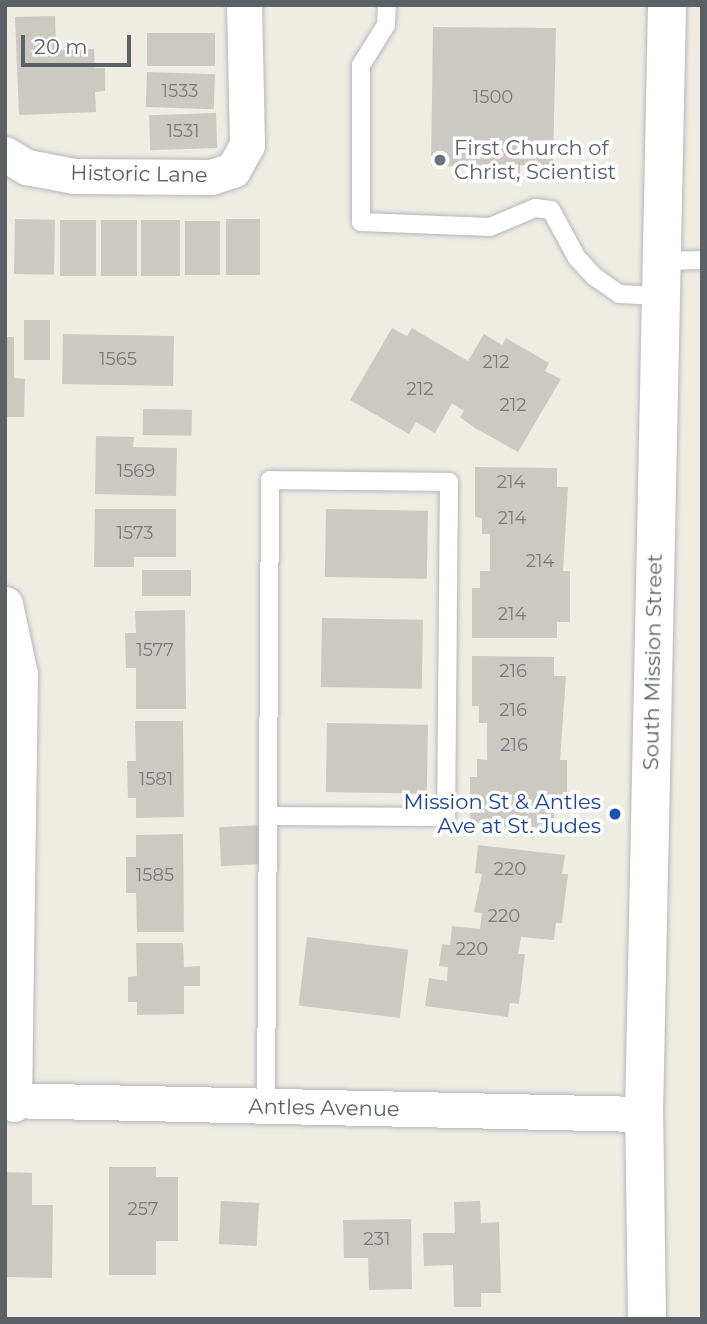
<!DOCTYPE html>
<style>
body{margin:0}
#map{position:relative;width:707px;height:1324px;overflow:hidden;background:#efece4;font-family:Montserrat,sans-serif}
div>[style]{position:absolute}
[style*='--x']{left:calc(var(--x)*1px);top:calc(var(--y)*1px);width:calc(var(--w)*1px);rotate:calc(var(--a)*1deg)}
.building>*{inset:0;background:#ccc9c3;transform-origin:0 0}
.roads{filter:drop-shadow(0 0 2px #b4b7bb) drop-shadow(0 0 2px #b4b7bb)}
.service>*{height:18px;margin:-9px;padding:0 9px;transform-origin:9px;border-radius:9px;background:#fff}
.minor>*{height:35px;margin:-17.5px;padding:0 17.5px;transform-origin:17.5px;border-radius:17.5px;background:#fff}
.secondary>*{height:38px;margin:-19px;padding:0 19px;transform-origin:19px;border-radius:19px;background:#fff}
.dots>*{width:19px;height:19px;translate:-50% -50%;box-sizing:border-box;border:4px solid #fff;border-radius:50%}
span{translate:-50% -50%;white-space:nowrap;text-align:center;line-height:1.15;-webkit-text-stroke:7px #fff;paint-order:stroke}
.number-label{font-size:18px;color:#787b7c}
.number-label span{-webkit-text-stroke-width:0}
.worship-label{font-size:21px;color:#5b616d}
.left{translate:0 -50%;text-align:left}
.street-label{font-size:21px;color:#5c6165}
.transit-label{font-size:21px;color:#164399}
.right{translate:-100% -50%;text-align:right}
.frame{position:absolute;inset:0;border:7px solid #5c6165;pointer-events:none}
.scale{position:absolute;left:21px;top:35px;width:110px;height:32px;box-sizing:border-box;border:4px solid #5c6165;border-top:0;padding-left:9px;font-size:21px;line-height:24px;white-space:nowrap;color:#5c6165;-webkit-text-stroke:5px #fff;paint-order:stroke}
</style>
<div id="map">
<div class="building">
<i style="clip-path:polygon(55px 16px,56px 50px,94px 49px,95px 68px,105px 68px,105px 91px,95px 92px,96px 112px,19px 115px,15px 17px)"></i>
<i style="clip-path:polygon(433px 27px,556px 28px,553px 166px,520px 165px,520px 177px,487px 177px,487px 167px,431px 166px)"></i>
<i style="left:215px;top:33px;width:33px;height:68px;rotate:90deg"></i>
<i style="left:147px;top:72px;width:68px;height:35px;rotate:2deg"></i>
<i style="left:216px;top:113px;width:35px;height:67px;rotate:88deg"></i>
<i style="left:15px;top:219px;width:40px;height:55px;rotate:1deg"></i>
<i style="left:226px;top:219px;width:34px;height:56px"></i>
<i style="left:60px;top:220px;width:36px;height:56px"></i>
<i style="left:101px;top:220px;width:36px;height:56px"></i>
<i style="left:141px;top:220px;width:39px;height:56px"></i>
<i style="left:185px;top:221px;width:35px;height:54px"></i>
<i style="left:24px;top:320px;width:26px;height:40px"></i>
<i style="clip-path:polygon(392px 328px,407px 336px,412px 328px,468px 361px,484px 334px,502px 345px,506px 338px,549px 363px,545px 371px,561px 379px,518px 452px,475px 428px,460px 417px,464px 411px,452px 403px,435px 433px,416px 422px,409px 434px,350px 400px)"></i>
<i style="left:63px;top:334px;width:111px;height:50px;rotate:1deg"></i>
<i style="clip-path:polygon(5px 337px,14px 337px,14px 378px,25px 379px,24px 417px,5px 417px)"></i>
<i style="left:143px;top:409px;width:49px;height:26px;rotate:1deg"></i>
<i style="clip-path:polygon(96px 436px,134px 437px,133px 447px,177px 448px,176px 496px,95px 494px)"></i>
<i style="clip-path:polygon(475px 467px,557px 468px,557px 487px,568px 487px,563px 571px,570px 571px,570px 622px,557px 622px,557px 638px,472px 638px,472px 588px,480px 588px,480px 571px,490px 571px,490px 534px,482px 534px,482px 518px,475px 517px)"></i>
<i style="clip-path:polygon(95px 509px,176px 509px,176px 557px,134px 557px,134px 567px,94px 567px)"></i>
<i style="left:326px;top:509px;width:102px;height:68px;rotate:1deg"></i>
<i style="left:142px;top:570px;width:49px;height:26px"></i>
<i style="clip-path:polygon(185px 610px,186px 709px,136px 709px,136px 668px,126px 668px,125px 633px,136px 633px,135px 611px)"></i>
<i style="left:322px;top:618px;width:101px;height:69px;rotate:1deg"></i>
<i style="clip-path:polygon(472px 656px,554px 657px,554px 676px,566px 676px,560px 760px,567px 760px,567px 811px,554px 811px,554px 827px,470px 827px,470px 777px,477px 777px,477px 759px,487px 760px,487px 723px,479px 723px,479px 706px,472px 706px)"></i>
<i style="clip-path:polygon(135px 721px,183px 721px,184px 817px,136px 818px,136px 798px,128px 798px,127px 761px,136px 761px)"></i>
<i style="left:327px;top:723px;width:101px;height:69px;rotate:1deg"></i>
<i style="left:262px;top:825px;width:39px;height:43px;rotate:87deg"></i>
<i style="clip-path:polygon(183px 834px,184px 932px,137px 932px,136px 893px,126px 893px,126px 857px,136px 857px,136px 835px)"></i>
<i style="clip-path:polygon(478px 845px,565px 855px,562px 874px,568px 874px,562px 923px,556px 923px,554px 940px,521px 937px,518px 954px,525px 954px,519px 1004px,510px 1003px,508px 1017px,425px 1006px,429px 978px,447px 981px,448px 967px,439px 966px,442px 944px,450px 945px,452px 926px,480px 929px,482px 913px,474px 912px,482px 874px,475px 873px)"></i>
<i style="left:307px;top:937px;width:102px;height:69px;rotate:7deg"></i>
<i style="clip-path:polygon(136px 943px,183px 943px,184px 967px,200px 966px,200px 986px,184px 986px,184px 1014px,137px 1015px,137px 1002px,128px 1002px,128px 977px,137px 976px)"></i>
<i style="clip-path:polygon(109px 1167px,156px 1167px,156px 1177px,178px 1177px,178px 1241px,156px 1241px,156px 1275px,109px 1275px)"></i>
<i style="clip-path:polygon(5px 1172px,32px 1173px,32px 1205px,53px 1205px,52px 1278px,5px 1277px)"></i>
<i style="left:221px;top:1201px;width:38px;height:43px;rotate:3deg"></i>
<i style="clip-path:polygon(480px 1201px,481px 1223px,499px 1222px,501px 1293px,481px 1293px,481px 1307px,454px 1307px,453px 1265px,424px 1266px,423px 1233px,455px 1233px,454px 1202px)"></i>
<i style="clip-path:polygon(411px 1219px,412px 1289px,369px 1290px,368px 1258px,344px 1258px,343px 1220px)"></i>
</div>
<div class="roads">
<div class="service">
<i style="--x:387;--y:5;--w:20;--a:93"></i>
<i style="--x:386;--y:25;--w:47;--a:122"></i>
<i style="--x:361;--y:65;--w:157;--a:90"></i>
<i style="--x:361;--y:222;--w:129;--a:2.2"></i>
<i style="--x:490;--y:227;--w:49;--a:-22.9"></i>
<i style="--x:535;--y:208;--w:16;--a:7"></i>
<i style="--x:551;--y:210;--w:55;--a:61.6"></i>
<i style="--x:577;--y:258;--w:26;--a:47"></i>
<i style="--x:595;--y:277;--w:29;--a:35"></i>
<i style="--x:619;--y:294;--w:42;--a:2.7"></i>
<i style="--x:662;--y:261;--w:40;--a:-1.4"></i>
<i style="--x:266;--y:1107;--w:627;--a:-89.63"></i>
<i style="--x:270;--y:480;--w:179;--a:0.6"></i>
<i style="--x:449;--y:482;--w:335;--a:90.5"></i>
<i style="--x:446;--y:817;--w:178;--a:-179.7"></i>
</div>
<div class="minor">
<i style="--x:5;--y:154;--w:26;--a:31"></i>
<i style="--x:27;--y:167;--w:48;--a:10.8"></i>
<i style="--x:74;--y:176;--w:137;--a:0.4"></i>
<i style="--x:211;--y:177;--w:23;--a:-18"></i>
<i style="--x:233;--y:170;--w:29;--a:-61"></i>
<i style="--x:247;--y:145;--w:140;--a:-91.2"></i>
<i style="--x:5;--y:604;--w:72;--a:77.9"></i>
<i style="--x:20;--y:674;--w:430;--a:90.8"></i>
<i style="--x:5;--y:1100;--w:639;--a:1.26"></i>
</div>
<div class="secondary">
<i style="--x:647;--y:1319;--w:205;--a:-90.8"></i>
<i style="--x:644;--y:1114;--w:1109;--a:-88.81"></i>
</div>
</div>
<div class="dots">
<i style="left:440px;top:160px;background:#6b7280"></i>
<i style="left:615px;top:814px;background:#1a4fb4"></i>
</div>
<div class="number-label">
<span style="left:180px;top:91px">1533</span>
<span style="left:493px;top:97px">1500</span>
<span style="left:183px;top:131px">1531</span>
<span style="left:118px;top:359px">1565</span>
<span style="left:496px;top:362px">212</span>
<span style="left:420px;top:389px">212</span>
<span style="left:513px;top:405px">212</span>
<span style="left:136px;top:471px">1569</span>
<span style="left:511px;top:482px">214</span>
<span style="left:512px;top:518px">214</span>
<span style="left:135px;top:533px">1573</span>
<span style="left:540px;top:561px">214</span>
<span style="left:512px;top:614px">214</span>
<span style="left:155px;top:650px">1577</span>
<span style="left:513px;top:671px">216</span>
<span style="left:513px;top:710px">216</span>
<span style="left:514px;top:745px">216</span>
<span style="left:156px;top:779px">1581</span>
<span style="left:510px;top:869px">220</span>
<span style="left:155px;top:875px">1585</span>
<span style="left:504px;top:916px">220</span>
<span style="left:472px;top:949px">220</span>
<span style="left:143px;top:1209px">257</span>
<span style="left:377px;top:1239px">231</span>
</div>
<div class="worship-label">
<span class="left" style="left:454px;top:160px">First Church of<br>Christ, Scientist</span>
</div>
<div class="street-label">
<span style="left:139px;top:174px;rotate:1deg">Historic Lane</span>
<span style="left:653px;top:662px;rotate:-89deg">South Mission Street</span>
<span style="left:324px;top:1108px;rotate:1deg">Antles Avenue</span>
</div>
<div class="transit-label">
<span class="right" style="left:601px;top:814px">Mission St &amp; Antles<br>Ave at St. Judes</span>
</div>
<div class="frame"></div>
<div class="scale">20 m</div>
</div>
